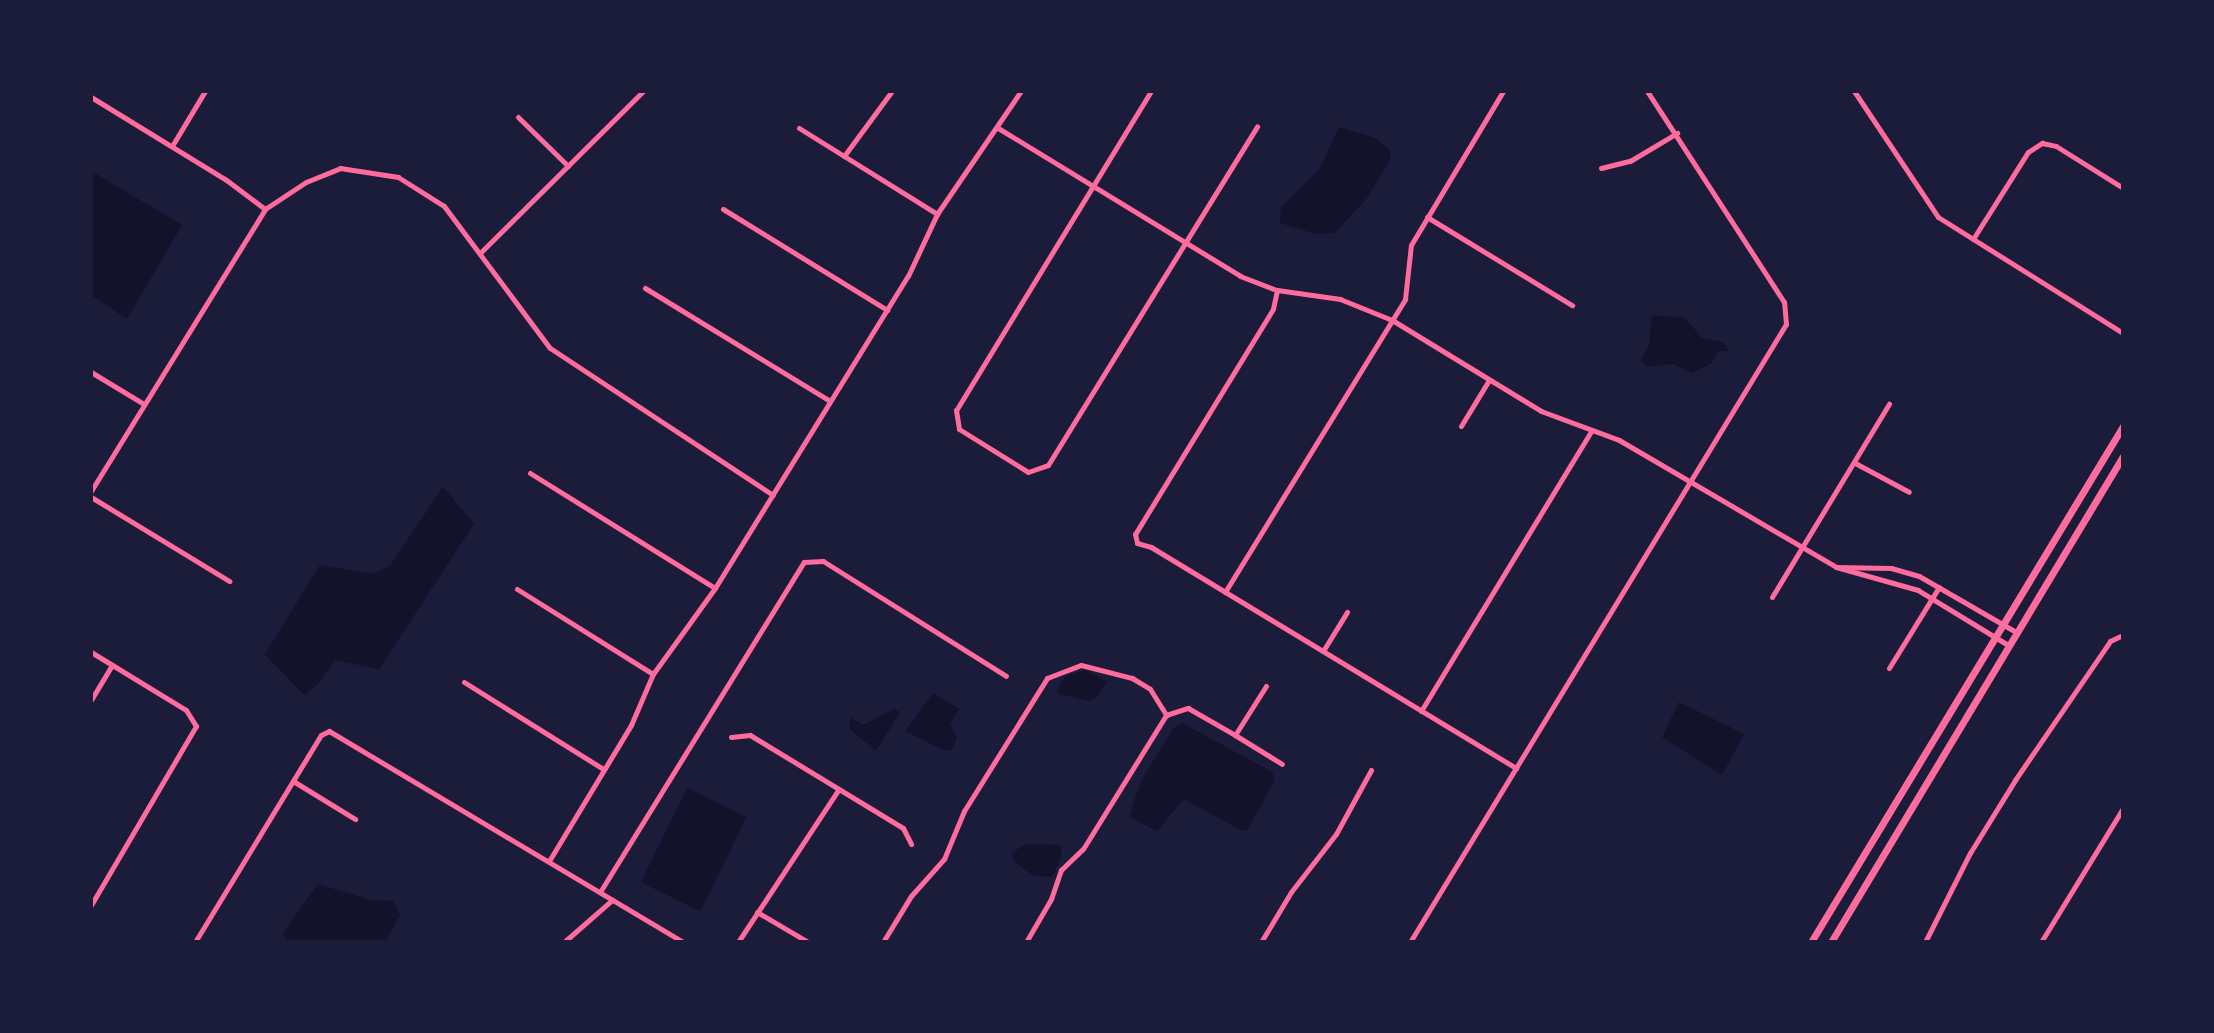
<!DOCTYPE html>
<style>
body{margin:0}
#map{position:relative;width:2214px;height:1033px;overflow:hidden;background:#1b1b3a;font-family:Manrope,sans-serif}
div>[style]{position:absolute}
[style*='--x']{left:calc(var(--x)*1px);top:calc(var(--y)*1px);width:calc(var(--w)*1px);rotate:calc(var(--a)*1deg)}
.water>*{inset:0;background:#12122b;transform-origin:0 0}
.minor>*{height:5px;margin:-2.5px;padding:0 2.5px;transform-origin:2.5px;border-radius:2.5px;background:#ff6b9d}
.secondary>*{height:7px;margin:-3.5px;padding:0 3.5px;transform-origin:3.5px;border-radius:3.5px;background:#ff6b9d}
span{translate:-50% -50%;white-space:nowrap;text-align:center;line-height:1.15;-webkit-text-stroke:7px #1b1b3a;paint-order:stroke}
.frame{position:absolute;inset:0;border:93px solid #1b1b3a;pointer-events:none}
</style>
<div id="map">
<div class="water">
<i style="clip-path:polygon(1339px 127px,1375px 138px,1390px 150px,1390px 160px,1367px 198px,1335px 233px,1316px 234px,1280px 223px,1281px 207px,1319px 170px)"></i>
<i style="clip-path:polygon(91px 171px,182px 225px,127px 319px,91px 295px)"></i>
<i style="clip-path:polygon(1652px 315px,1685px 318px,1702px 338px,1723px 342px,1730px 351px,1718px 351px,1712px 363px,1692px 373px,1673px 364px,1646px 367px,1641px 360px,1649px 345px)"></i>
<i style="clip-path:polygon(443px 487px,474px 524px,379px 669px,335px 660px,316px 686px,304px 695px,265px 654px,320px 565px,372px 574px,390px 566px)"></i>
<i style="clip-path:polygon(1085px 670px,1107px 682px,1097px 697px,1089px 701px,1059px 694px,1057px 690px,1065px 677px)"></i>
<i style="clip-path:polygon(933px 693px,959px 709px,950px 723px,957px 738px,952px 750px,946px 751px,905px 731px)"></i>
<i style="clip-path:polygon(1679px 702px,1744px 734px,1722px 775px,1662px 737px)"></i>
<i style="clip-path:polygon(893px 709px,900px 712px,876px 751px,850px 729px,850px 718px,864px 725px)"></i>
<i style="clip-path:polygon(1182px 723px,1272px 772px,1275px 780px,1247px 830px,1242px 831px,1184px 799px,1157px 831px,1129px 817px,1141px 781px,1173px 729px)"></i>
<i style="left:687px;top:788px;width:66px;height:105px;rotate:26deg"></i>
<i style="clip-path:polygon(1025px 844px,1060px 845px,1062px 855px,1052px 877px,1034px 876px,1014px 862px,1012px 853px)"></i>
<i style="clip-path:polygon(318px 884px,370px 900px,393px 901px,400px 915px,385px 942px,288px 942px,283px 933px)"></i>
</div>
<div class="minor">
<i style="--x:1151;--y:91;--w:374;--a:121.4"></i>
<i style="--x:956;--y:410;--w:19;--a:81"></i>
<i style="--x:959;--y:429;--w:81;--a:31.9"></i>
<i style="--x:1028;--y:472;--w:21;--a:-19"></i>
<i style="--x:1048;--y:465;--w:398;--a:-58.3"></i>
<i style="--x:1854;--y:91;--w:151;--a:56.3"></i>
<i style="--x:1938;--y:217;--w:218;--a:32.1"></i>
<i style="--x:91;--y:97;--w:157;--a:31.5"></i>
<i style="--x:225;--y:179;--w:50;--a:36.9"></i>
<i style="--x:518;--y:117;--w:70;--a:44.4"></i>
<i style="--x:799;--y:128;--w:163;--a:31.9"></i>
<i style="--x:998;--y:128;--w:284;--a:31.4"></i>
<i style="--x:1240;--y:276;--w:40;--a:21"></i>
<i style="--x:1277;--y:290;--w:64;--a:8.1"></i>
<i style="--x:1340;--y:299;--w:56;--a:22"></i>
<i style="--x:1392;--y:320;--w:175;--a:31.4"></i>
<i style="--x:1541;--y:411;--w:83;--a:20.4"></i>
<i style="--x:1619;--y:440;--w:251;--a:30.3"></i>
<i style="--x:172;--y:146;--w:64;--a:-59"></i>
<i style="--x:844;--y:156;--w:81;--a:-53.6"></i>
<i style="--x:1601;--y:168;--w:30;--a:-14"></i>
<i style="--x:1630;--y:161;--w:55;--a:-30.8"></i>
<i style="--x:723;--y:209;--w:193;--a:31.6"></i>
<i style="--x:1427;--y:217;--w:170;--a:31.3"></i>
<i style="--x:1973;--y:239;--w:103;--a:-57.7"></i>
<i style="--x:2028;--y:152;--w:17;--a:-33"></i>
<i style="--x:2042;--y:143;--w:14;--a:12"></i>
<i style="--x:2056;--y:146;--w:79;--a:32.1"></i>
<i style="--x:480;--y:253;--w:230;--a:-44.8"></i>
<i style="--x:645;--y:288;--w:217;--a:31.4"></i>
<i style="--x:1277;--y:290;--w:19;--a:102"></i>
<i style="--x:1273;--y:309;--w:264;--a:121.5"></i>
<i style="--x:1135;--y:534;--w:9;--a:77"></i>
<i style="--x:1137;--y:543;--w:15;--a:16"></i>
<i style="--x:1151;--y:547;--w:427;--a:31.2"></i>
<i style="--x:91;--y:372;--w:62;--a:31.1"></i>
<i style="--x:1461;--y:426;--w:54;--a:-58.7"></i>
<i style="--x:1855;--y:463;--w:61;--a:28.2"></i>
<i style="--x:530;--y:473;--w:218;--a:31.9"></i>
<i style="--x:91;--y:491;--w:331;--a:-58.3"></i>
<i style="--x:265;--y:209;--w:49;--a:-33.4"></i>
<i style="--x:306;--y:182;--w:37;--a:-22"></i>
<i style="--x:340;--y:168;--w:59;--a:8.8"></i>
<i style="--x:398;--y:177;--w:54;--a:32.2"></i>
<i style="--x:444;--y:206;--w:177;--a:53.3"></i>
<i style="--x:550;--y:348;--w:267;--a:33.4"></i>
<i style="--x:91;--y:497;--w:162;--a:31.3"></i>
<i style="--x:517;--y:589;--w:160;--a:32"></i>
<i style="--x:1225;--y:592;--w:344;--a:-58.4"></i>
<i style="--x:1405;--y:299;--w:54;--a:-83.7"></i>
<i style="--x:1411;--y:245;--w:179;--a:-59.1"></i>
<i style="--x:1772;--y:597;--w:226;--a:-58.8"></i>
<i style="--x:2008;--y:645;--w:105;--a:-148.6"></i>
<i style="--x:1918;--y:590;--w:85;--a:-164.3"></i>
<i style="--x:1836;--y:567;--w:55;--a:1"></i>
<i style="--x:1891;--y:568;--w:29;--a:16"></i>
<i style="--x:1919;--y:576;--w:112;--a:30"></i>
<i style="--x:1323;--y:651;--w:46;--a:-58.4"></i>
<i style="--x:91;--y:652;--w:111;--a:31.4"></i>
<i style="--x:186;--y:710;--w:19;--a:58"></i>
<i style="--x:196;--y:726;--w:208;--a:120.4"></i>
<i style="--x:1889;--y:668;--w:95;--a:-58.3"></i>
<i style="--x:464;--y:682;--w:164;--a:32"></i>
<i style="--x:1266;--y:686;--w:58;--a:122.3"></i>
<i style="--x:1235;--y:735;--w:55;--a:31.7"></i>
<i style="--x:91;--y:700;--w:41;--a:-59"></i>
<i style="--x:1421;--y:711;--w:328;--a:-58.7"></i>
<i style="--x:731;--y:737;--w:19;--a:-6"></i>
<i style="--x:750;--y:735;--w:179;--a:31.3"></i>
<i style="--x:903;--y:828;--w:18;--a:63"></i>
<i style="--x:293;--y:781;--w:73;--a:31.5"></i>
<i style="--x:549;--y:861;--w:159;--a:-58.9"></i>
<i style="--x:631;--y:725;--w:56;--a:-66.7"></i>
<i style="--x:653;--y:674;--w:106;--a:-54.2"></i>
<i style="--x:715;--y:588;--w:367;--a:-58.3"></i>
<i style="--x:908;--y:276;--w:68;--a:-64.9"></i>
<i style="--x:937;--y:214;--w:149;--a:-55.7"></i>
<i style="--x:600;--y:892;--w:388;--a:-58.3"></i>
<i style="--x:804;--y:562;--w:19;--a:-3"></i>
<i style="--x:823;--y:561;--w:216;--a:32.1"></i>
<i style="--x:757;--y:912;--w:59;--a:30.5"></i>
<i style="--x:195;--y:942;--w:242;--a:-58.7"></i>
<i style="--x:321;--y:735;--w:9;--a:-27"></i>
<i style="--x:329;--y:731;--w:412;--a:30.8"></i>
<i style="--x:564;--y:942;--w:64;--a:-41.2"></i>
<i style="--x:738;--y:942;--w:183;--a:-56.6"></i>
<i style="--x:883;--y:942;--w:54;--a:-58.7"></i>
<i style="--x:911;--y:896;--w:50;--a:-48.3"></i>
<i style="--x:944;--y:859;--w:52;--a:-67.4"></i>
<i style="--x:964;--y:811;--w:157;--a:-58"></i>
<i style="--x:1047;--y:678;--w:36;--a:-21"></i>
<i style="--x:1081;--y:665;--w:53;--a:14.3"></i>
<i style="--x:1132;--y:678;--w:21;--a:31"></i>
<i style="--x:1150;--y:689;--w:31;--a:58"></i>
<i style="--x:1026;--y:942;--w:50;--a:-59.8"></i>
<i style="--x:1051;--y:899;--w:31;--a:-71"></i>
<i style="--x:1061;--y:870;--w:30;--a:-44"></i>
<i style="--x:1083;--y:849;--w:158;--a:-58.2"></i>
<i style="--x:1166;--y:715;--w:23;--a:-18"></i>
<i style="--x:1188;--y:708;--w:54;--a:29.9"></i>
<i style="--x:1261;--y:942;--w:58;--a:-59"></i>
<i style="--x:1291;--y:892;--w:73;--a:-52.2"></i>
<i style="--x:1336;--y:834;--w:73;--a:-61.3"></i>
<i style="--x:1410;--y:942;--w:723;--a:-58.68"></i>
<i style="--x:1786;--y:324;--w:22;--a:-95"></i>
<i style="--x:1784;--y:302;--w:252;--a:-123"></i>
<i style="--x:1925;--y:942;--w:100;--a:-63.2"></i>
<i style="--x:1970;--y:853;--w:86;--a:-58.3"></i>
<i style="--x:2015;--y:780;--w:168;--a:-55.6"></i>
<i style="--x:2110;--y:641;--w:14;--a:-25"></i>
<i style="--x:2041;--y:942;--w:157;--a:-58.5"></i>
</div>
<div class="secondary">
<i style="--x:1811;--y:942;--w:603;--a:-58.84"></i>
<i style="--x:1831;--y:942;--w:567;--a:-59"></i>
</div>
<div class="frame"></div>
</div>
